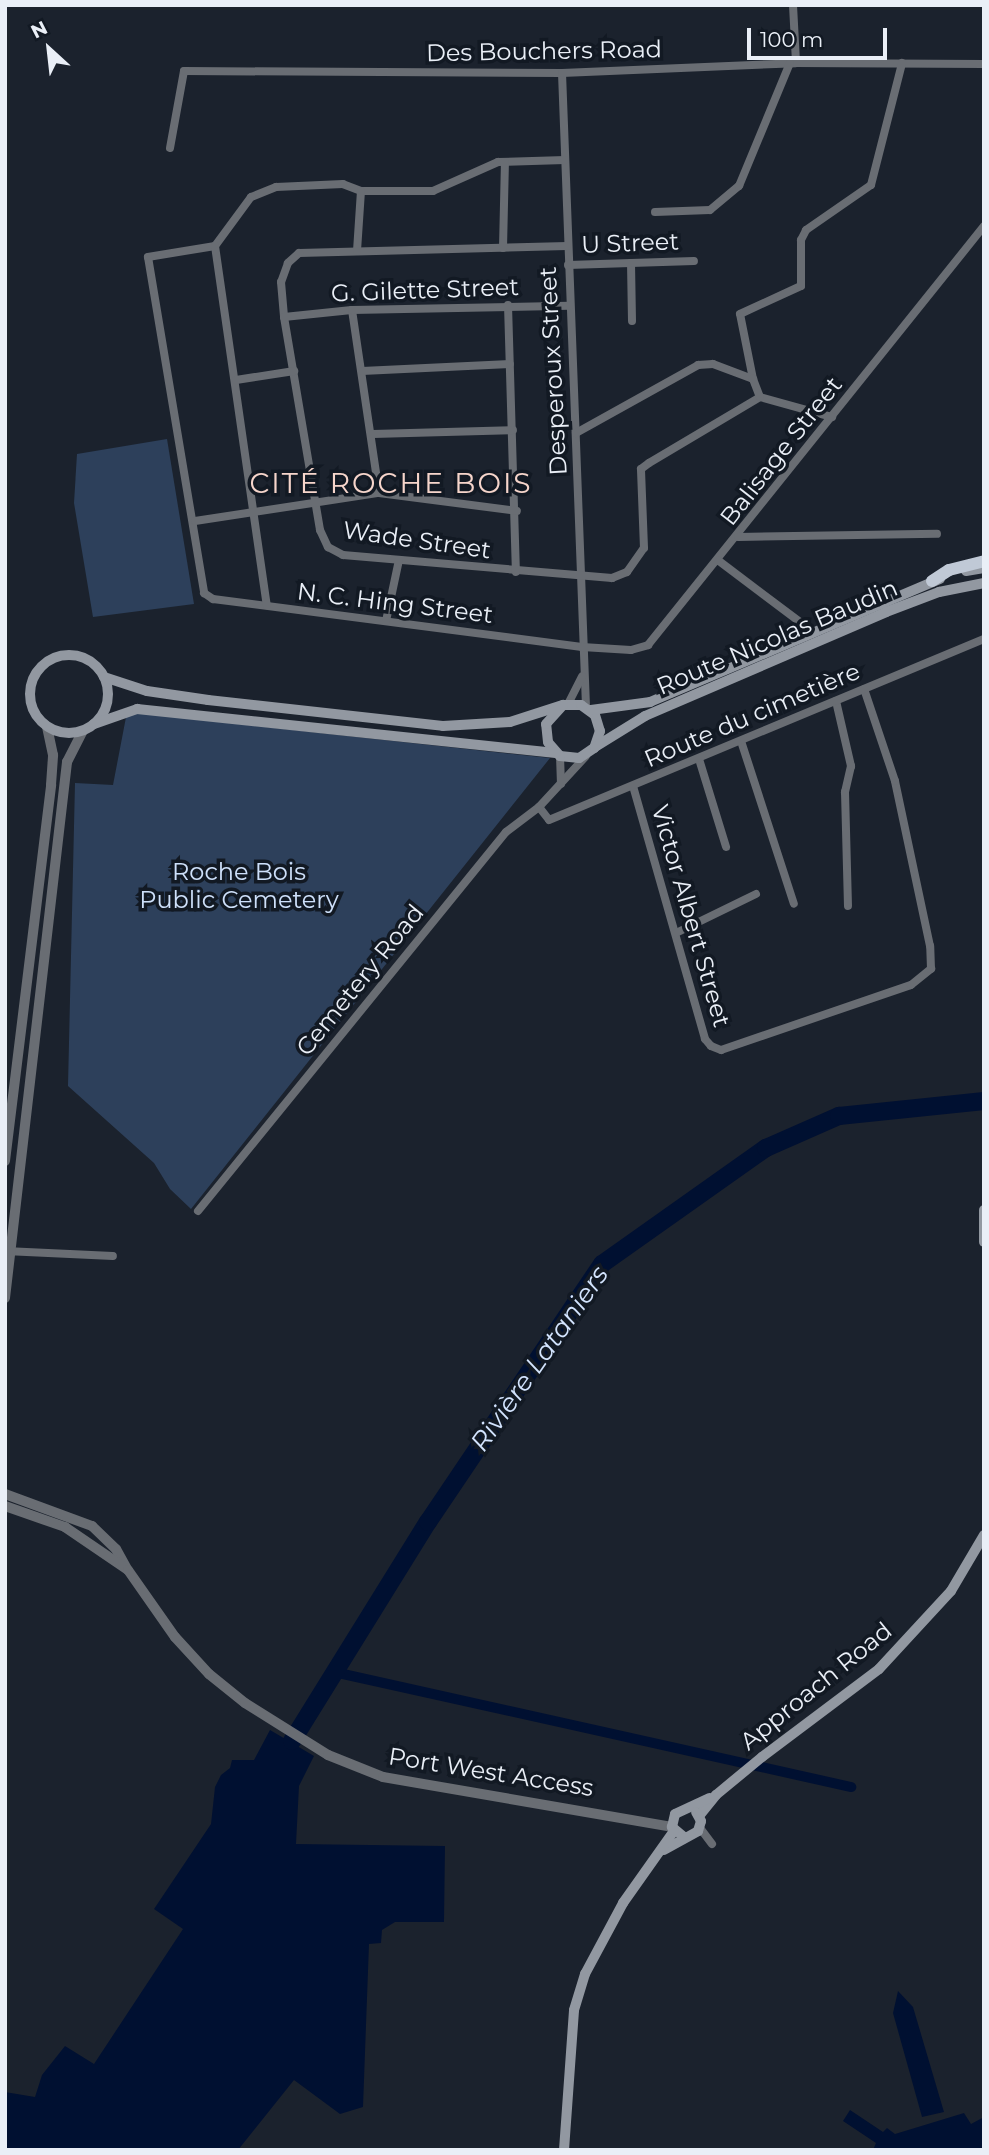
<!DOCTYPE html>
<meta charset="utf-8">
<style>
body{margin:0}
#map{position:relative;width:989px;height:2155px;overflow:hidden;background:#1b222d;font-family:Montserrat,sans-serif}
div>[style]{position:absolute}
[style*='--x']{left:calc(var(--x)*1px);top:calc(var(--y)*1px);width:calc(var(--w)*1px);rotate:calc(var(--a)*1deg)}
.green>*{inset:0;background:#2d405b}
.water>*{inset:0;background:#001031}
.canal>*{height:10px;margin:-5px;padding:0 5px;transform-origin:5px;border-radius:5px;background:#001031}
.river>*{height:18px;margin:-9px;padding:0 9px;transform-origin:9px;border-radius:9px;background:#001031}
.minor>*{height:8px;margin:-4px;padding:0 4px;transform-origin:4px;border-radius:4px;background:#696d73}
.tertiary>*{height:10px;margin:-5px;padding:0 5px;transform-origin:5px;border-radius:5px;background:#696d73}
.secondary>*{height:10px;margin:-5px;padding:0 5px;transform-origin:5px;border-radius:5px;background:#9298a1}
.secondary>.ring{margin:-5px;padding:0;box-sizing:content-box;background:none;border:10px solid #9298a1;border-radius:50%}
.trunk>*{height:12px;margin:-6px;padding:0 6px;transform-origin:6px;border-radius:6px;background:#c0c9d6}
span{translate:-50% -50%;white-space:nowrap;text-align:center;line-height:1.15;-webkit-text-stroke:7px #121923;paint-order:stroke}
.street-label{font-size:24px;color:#eaeff7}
.park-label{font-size:24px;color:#cee0fa}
.water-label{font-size:26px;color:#d3e4fe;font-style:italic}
.quarter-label{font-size:28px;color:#f6d5cb;letter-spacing:2px}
.frame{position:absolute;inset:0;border:7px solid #eaeff7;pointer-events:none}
.north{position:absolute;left:14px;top:14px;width:70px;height:70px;-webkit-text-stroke:5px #121923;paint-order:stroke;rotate:333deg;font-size:19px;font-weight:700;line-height:28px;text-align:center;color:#eaeff7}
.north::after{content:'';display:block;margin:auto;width:24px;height:32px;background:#eaeff7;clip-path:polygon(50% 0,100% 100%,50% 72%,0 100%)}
.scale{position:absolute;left:747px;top:28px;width:140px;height:32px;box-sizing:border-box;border:4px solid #eaeff7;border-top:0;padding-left:9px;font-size:21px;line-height:24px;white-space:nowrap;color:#eaeff7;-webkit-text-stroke:5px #121923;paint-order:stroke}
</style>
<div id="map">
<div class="green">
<i style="clip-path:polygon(167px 439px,194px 604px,93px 617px,74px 503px,77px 454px)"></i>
<i style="clip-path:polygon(127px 712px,550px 758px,191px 1209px,170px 1189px,154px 1163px,68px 1086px,75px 783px,113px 785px)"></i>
</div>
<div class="water">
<i style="clip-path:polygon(270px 1730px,314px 1756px,299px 1786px,296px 1844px,445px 1846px,444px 1922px,395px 1922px,382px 1930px,381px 1943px,369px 1944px,363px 2107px,340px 2114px,294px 2080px,238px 2150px,5px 2150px,5px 2092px,35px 2097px,42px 2075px,65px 2046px,94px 2064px,183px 1929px,154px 1909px,211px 1824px,215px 1787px,221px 1775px,230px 1768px,232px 1760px,254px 1760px)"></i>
<i style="clip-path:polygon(898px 1991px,913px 2007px,944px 2112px,922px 2117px,893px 2013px)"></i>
<i style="clip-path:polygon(850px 2110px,883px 2132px,887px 2128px,895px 2134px,964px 2113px,971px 2124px,984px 2117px,984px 2150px,873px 2150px,876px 2143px,843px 2121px)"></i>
</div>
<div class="canal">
<i style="--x:334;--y:1672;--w:530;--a:12.54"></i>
</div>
<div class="river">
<i style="--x:292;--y:1741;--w:258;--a:-58.2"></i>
<i style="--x:428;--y:1522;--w:311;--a:-56"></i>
<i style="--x:602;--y:1264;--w:201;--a:-35.3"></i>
<i style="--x:766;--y:1148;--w:80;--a:-23.7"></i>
<i style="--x:839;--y:1116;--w:146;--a:-5.9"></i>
</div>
<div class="minor">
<i style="--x:793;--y:5;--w:58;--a:87"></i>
<i style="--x:562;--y:73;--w:634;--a:87.83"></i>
<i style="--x:170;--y:148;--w:78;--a:-79.7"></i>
<i style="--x:184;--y:71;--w:378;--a:0.3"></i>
<i style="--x:562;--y:73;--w:234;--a:-2.4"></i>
<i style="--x:796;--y:63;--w:188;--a:0.3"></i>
<i style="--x:565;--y:160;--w:67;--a:178.3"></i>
<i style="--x:498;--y:162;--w:71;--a:156"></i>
<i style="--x:433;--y:191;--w:72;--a:180"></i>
<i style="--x:361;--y:191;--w:19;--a:-159"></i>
<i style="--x:343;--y:184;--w:67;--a:177.4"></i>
<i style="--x:276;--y:187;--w:27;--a:158"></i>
<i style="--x:251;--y:197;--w:61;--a:126.3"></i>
<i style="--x:215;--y:246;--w:68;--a:170.7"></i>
<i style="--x:148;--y:257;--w:341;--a:80.5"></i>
<i style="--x:204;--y:593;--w:11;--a:34"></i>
<i style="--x:213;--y:599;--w:372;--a:7.4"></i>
<i style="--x:582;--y:647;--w:49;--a:3.5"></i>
<i style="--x:631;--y:650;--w:18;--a:-16"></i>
<i style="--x:648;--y:645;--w:537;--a:-51.27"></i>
<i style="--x:655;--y:212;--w:55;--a:-2.1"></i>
<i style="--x:710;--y:210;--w:38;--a:-40"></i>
<i style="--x:739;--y:186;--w:133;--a:-67.5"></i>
<i style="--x:215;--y:246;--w:363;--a:81.8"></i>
<i style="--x:567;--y:246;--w:268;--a:178.5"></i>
<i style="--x:299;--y:253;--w:15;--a:138"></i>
<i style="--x:288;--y:263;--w:20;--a:110"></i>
<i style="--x:281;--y:282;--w:35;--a:85"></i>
<i style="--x:284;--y:317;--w:216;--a:80.4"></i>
<i style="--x:320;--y:530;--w:19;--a:65"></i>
<i style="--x:328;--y:547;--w:17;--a:28"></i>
<i style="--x:343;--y:555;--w:270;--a:4.9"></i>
<i style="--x:612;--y:578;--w:16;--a:-22"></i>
<i style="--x:627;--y:572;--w:29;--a:-55"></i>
<i style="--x:644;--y:548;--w:79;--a:-92.2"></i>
<i style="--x:641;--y:469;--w:10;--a:-37"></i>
<i style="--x:649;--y:463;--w:129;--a:-30.7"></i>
<i style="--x:760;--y:397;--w:75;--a:15.5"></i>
<i style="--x:503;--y:248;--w:86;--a:-88.7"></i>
<i style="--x:357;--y:251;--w:60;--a:-86.2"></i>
<i style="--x:631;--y:263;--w:58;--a:89"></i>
<i style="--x:568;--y:265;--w:126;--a:-1.8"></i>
<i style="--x:508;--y:305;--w:267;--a:88.3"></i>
<i style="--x:352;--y:310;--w:185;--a:81.6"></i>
<i style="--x:284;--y:317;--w:68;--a:-5.9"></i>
<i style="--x:352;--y:310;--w:217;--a:-1.1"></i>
<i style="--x:362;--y:371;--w:148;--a:-2.7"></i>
<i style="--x:753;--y:379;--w:66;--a:-101.3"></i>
<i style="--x:740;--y:314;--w:67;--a:-24.7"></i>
<i style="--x:801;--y:286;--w:46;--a:-90"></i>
<i style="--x:801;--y:240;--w:11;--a:-63"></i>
<i style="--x:806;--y:230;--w:79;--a:-34.7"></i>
<i style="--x:871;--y:185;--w:126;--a:-75.7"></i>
<i style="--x:236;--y:380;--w:59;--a:-8.8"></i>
<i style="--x:576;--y:433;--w:140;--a:-29.1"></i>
<i style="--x:698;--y:365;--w:15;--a:-4"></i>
<i style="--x:713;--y:364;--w:43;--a:20.6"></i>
<i style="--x:753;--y:379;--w:19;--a:69"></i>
<i style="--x:373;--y:434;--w:140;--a:-1.6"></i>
<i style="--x:195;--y:521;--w:186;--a:-8.7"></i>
<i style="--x:379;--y:493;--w:139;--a:7.4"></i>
<i style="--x:738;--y:537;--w:199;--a:-0.9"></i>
<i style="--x:719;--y:561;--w:106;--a:37"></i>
<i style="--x:386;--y:621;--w:62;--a:-78"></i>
<i style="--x:836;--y:701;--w:67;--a:77"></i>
<i style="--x:851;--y:766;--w:27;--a:103"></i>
<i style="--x:845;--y:792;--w:114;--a:88.5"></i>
<i style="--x:568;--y:704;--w:31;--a:-63"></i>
<i style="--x:741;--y:741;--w:171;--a:72"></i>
<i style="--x:560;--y:756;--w:28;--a:88"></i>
<i style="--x:699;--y:759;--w:92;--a:72.9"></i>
<i style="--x:633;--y:786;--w:263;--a:74.1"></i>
<i style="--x:705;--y:1039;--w:9;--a:49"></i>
<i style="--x:711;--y:1046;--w:11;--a:22"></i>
<i style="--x:721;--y:1050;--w:201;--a:-18.9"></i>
<i style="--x:911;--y:985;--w:26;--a:-39"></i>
<i style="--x:931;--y:969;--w:23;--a:-92"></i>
<i style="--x:930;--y:946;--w:169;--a:-102"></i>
<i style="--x:895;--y:781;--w:97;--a:-108.6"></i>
<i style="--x:539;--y:807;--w:16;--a:52"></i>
<i style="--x:549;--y:820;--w:471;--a:-22.6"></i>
<i style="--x:676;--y:933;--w:89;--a:-26"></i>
<i style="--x:198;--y:1211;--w:488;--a:-50.9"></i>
<i style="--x:506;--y:832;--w:41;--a:-37.1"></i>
<i style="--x:539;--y:807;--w:69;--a:-47.3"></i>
<i style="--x:5;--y:1251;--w:108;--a:2.7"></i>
<i style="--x:700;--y:1828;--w:20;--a:53"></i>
</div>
<div class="tertiary">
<i style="--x:5;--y:1161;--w:379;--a:-83"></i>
<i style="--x:51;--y:785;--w:30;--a:-86"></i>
<i style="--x:53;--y:755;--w:29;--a:-102"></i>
<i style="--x:5;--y:1298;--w:540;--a:-83.4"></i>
<i style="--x:67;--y:762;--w:35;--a:-63"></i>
<i style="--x:5;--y:1494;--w:93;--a:20.2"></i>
<i style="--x:92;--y:1526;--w:33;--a:44"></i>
<i style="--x:116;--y:1549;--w:21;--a:61"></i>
<i style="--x:5;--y:1506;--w:64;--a:19.3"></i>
<i style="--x:65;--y:1527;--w:76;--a:34.3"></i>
<i style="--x:128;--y:1570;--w:82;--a:55"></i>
<i style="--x:175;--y:1637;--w:50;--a:47.4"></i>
<i style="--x:209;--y:1674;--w:46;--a:38.9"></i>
<i style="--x:245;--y:1703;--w:98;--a:32.1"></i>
<i style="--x:328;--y:1755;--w:59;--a:21.8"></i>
<i style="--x:383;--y:1777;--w:293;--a:9.8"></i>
</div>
<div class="secondary">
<i style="--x:966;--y:571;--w:18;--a:-9"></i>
<i class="ring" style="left:30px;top:655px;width:68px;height:68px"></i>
<i style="--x:104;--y:677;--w:45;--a:18"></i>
<i style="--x:147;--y:691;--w:62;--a:8.4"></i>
<i style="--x:208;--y:700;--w:236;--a:6.3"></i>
<i style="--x:443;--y:726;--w:67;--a:-3.4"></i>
<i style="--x:510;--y:722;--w:56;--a:-17.8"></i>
<i style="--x:563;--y:705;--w:18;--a:0"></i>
<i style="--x:581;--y:705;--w:17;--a:36"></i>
<i style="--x:595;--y:715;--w:17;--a:73"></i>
<i style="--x:600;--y:731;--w:18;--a:109"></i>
<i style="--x:594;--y:748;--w:18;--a:146"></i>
<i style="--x:579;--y:758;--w:19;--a:-174"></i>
<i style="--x:560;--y:756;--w:18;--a:-131"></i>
<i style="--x:548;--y:742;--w:18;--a:-96"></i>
<i style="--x:546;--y:724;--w:25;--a:-48"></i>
<i style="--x:591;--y:710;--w:60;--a:-7.7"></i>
<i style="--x:650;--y:702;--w:315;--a:-23"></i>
<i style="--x:94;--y:724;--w:46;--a:-19.2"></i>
<i style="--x:137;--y:709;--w:421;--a:6"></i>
<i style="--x:595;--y:747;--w:59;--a:-31.8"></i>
<i style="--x:645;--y:716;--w:262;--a:-23.3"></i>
<i style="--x:886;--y:612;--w:57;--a:-20.7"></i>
<i style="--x:939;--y:592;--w:46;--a:-11.3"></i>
<i style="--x:984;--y:1210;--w:32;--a:90"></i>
<i style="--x:699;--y:1816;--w:27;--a:-51"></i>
<i style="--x:716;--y:1795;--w:60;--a:-39.6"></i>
<i style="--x:762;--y:1757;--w:146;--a:-36.9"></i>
<i style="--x:879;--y:1669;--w:106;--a:-47.3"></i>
<i style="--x:951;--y:1591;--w:65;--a:-59.5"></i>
<i style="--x:684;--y:1837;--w:16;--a:-140"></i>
<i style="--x:672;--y:1827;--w:13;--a:-77"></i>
<i style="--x:675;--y:1814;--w:38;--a:-25"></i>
<i style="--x:664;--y:1850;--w:39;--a:-29"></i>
<i style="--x:698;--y:1831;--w:10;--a:-73"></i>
<i style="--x:701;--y:1821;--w:10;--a:-119"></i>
<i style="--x:564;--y:2150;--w:140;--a:-85.9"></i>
<i style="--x:574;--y:2010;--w:38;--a:-73"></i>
<i style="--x:585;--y:1974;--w:81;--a:-61.8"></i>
<i style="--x:623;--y:1903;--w:88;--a:-54.7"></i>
</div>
<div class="trunk">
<i style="--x:932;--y:581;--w:20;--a:-33"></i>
<i style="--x:949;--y:570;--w:36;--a:-14"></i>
</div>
<div class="street-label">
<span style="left:544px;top:51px;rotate:-1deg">Des Bouchers Road</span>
<span style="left:630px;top:243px;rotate:-2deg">U Street</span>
<span style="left:425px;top:290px;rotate:-2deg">G. Gilette Street</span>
<span style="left:553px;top:371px;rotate:-93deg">Desperoux Street</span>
<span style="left:781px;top:451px;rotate:-52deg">Balisage Street</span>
<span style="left:417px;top:540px;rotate:8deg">Wade Street</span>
<span style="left:395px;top:603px;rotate:7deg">N. C. Hing Street</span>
<span style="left:777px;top:637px;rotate:-23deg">Route Nicolas Baudin</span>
<span style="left:752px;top:715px;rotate:-23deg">Route du cimetière</span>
<span style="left:691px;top:916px;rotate:74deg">Victor Albert Street</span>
<span style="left:360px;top:980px;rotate:-51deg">Cemetery Road</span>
<span style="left:816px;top:1686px;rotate:-39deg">Approach Road</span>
<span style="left:491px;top:1772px;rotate:9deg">Port West Access</span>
</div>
<div class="park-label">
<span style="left:239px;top:886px">Roche Bois<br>Public Cemetery</span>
</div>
<div class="water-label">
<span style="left:540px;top:1359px;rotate:-55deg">Rivière Lataniers</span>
</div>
<div class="quarter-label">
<span style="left:391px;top:483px">CITÉ ROCHE BOIS</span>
</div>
<div class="frame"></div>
<div class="north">N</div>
<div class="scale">100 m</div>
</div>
